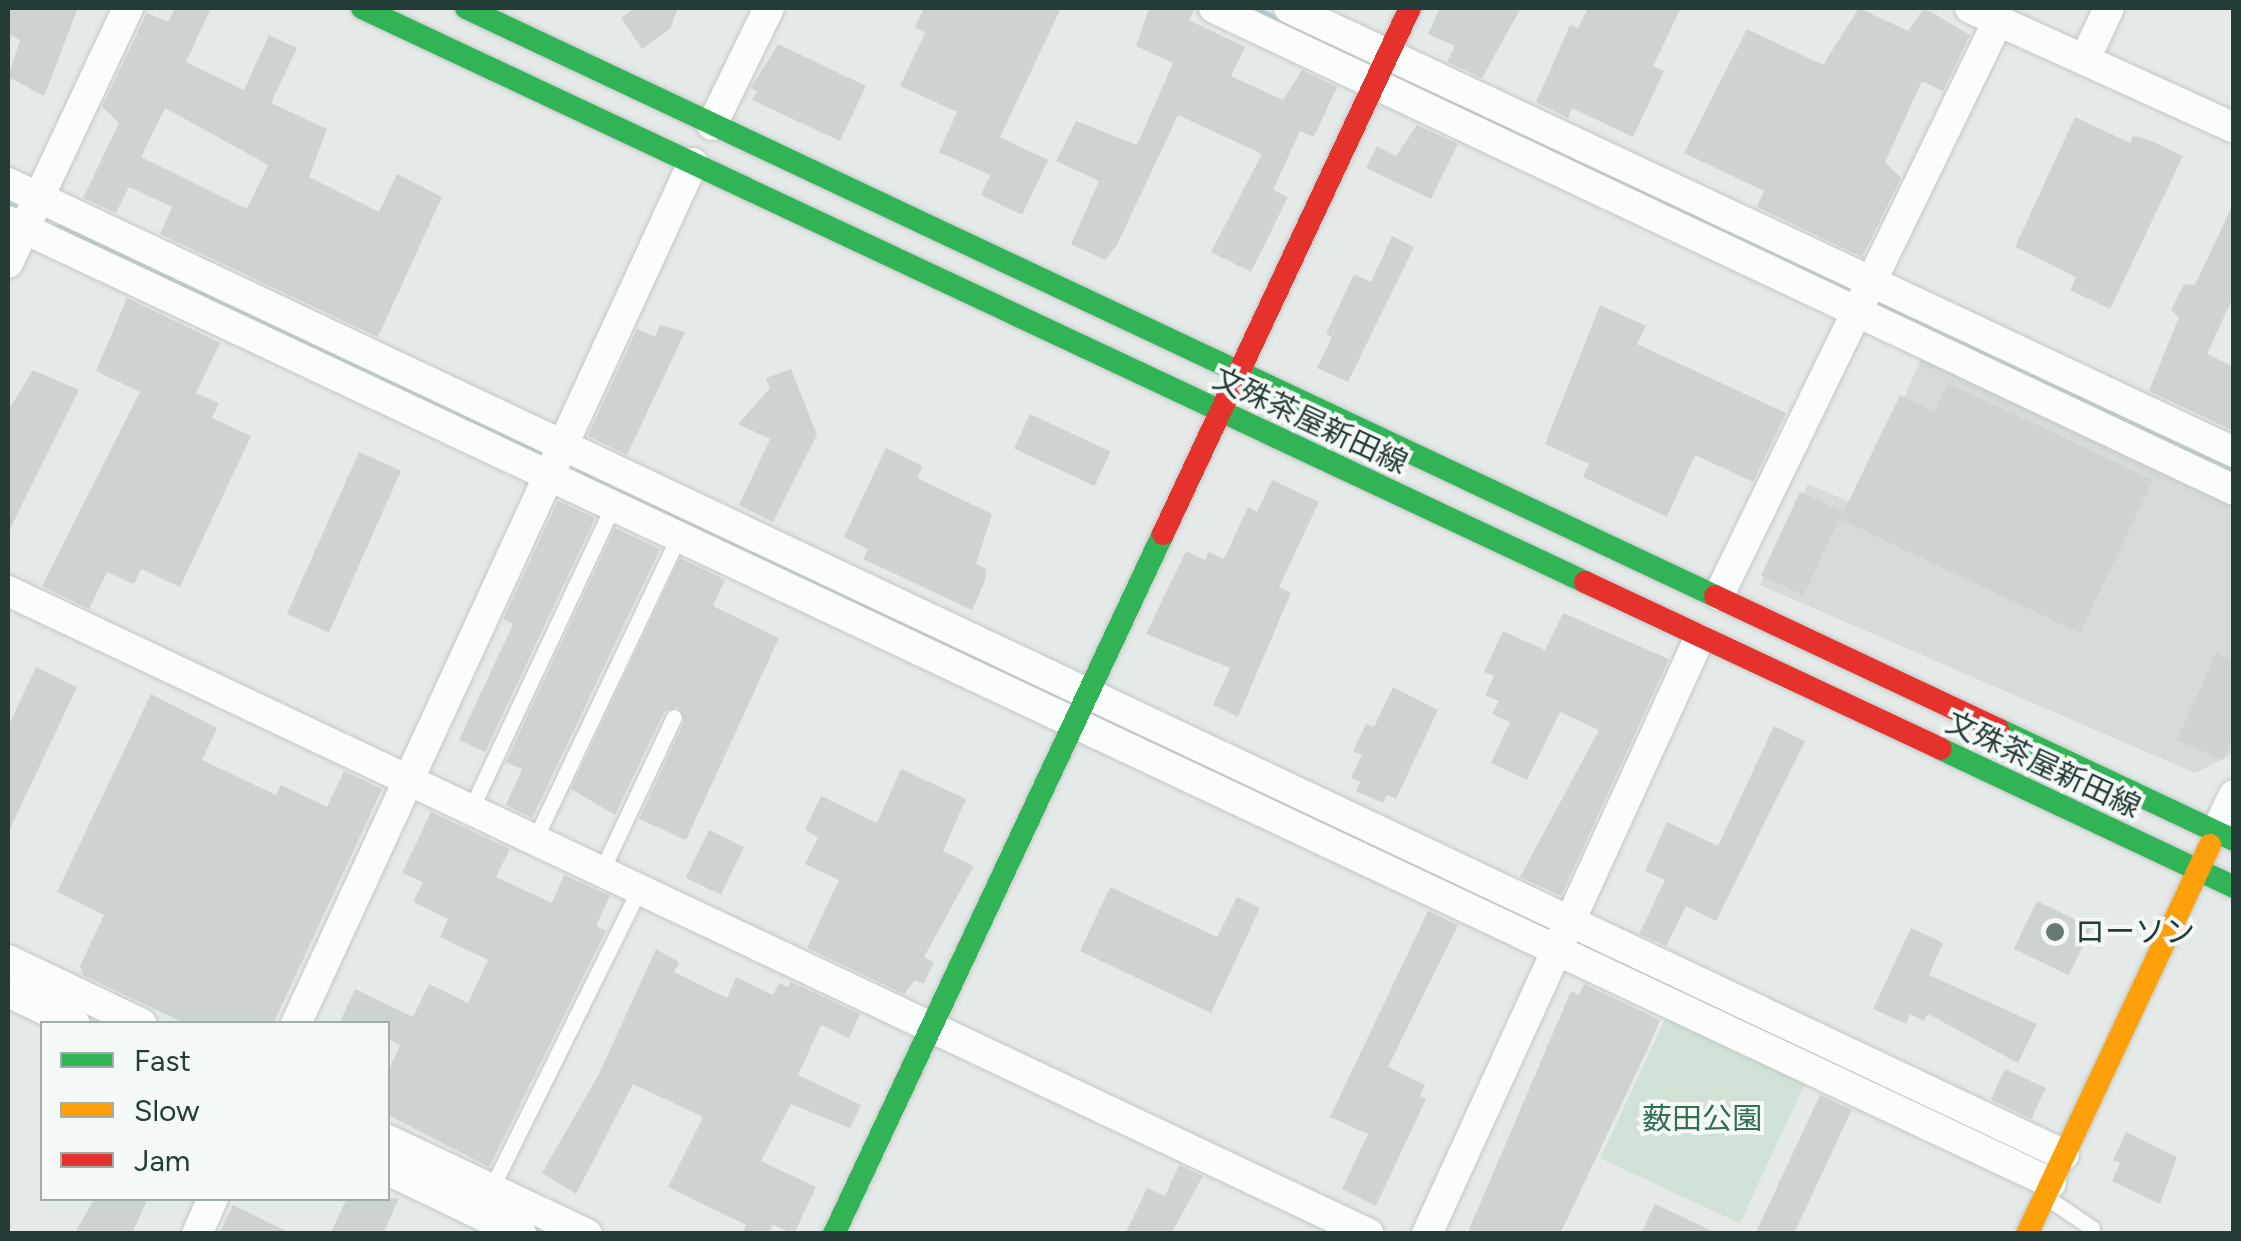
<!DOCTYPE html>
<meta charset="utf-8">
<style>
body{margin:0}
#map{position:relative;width:2241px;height:1241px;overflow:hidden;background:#e5eae8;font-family:Figtree,"Noto Sans JP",sans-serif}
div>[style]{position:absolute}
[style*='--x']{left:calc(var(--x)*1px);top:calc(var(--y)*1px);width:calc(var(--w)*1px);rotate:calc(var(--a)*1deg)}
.built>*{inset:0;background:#d4dbd8}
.green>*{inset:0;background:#d0e2d6;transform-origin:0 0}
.stream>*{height:9px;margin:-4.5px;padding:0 4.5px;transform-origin:4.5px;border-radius:4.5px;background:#aacbd4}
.building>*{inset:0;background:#ced3d1;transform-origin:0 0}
.roads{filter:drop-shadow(0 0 2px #c2c7c5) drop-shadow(0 0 2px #c2c7c5)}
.lane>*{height:15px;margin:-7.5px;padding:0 7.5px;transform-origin:7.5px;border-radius:7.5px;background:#fbfcfc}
.street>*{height:30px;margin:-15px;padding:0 15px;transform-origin:15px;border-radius:15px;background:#fbfcfc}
.fast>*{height:22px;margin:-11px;padding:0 11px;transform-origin:11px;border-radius:11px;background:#30b455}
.slow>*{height:22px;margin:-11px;padding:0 11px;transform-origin:11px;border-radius:11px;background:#ff9f0a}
.jam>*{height:22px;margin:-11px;padding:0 11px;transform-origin:11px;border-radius:11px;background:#e5322d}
.dots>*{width:28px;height:28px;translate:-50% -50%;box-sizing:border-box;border:5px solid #f4f9f7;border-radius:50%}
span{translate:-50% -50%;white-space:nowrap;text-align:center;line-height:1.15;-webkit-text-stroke:8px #f4f9f7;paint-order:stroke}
.street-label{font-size:30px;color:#243c37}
.poi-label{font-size:30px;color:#243c37}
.left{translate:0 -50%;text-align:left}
.park-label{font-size:30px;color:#326f4f}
.frame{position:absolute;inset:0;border:10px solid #243c37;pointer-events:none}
.legend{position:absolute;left:40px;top:1021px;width:350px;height:180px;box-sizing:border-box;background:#f4f9f7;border:2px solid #a1adaa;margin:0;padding:12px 18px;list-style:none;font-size:30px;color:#243c37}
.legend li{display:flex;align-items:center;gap:20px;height:50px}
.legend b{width:50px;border:2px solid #a1adaa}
</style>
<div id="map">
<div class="built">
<i style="clip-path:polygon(1925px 350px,2233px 491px,2233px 754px,2195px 773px,1760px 585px,1808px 484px,1857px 505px)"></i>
</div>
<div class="green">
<i style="left:1667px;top:1015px;width:154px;height:158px;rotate:25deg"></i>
</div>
<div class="stream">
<i style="--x:1250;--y:8;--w:115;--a:25.2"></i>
<i style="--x:1411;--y:84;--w:491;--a:25.2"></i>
<i style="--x:8;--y:201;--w:4;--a:34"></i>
<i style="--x:61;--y:226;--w:526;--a:25.3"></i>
<i style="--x:1876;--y:303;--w:395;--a:25.1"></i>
<i style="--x:580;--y:472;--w:525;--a:25.25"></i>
<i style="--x:1108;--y:721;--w:480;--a:25.2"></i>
<i style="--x:1590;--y:948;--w:168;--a:25"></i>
</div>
<div class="building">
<i style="clip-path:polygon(8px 8px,78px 8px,44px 96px,8px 77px,20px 40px,8px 34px)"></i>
<i style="clip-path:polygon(evenodd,175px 8px,211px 8px,186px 62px,244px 90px,269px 35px,297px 48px,271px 103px,327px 129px,309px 177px,379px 212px,397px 174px,442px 197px,378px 337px,160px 234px,172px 207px,129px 187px,116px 213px,83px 198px,119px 123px,102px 107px,147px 13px,168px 22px,175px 8px,165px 108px,268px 165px,247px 209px,141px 157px,165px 108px)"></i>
<i style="clip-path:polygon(635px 8px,678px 8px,670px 29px,642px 49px,621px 18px)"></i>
<i style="clip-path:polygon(924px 8px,1061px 8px,1000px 137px,1048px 160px,1022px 215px,981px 195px,990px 175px,939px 152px,957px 112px,900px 86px,925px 33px,915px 27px)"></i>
<i style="clip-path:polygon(1149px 8px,1195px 8px,1189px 20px,1245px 47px,1231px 76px,1283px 100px,1302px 70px,1337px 87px,1314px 137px,1300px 131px,1273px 190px,1288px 197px,1251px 272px,1211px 252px,1262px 154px,1178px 115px,1117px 245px,1105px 260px,1071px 244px,1099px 181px,1056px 161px,1076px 121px,1137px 145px,1173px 63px,1136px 46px)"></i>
<i style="clip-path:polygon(1440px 8px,1521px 8px,1482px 78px,1447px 62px,1455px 46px,1428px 34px)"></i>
<i style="clip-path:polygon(1588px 8px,1681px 8px,1653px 66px,1664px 71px,1633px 137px,1572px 108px,1568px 118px,1536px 102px,1570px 25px,1578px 28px)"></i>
<i style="clip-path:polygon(1859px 8px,1908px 31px,1924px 8px,1970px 35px,1943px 91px,1922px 81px,1885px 162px,1901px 178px,1862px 257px,1757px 207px,1764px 191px,1684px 153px,1747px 29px,1823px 65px)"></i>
<i style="clip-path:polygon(778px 44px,866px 86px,840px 141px,752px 100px,757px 91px,751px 88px)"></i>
<i style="clip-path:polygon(2075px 117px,2130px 143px,2133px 136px,2147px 139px,2183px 156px,2110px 309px,2070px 290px,2076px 277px,2015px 247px)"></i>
<i style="clip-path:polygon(1417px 125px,1458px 144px,1431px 199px,1366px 168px,1377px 146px,1396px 156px)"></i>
<i style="clip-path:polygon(2234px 202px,2234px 295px,2207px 354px,2234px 367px,2234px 431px,2149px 391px,2179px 317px,2171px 310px,2184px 284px,2195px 285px)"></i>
<i style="clip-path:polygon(1392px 236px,1414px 247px,1348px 382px,1317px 368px,1332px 337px,1326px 334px,1354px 274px,1371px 282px)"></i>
<i style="clip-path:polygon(127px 298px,220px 343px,196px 393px,219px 403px,212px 418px,251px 436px,180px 587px,141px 569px,134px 584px,107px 572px,89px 609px,42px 586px,140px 392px,96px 371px)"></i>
<i style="clip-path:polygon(1600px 305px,1646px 326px,1637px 344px,1786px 413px,1753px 482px,1695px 455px,1667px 517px,1583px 477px,1589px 464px,1545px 444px)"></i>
<i style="clip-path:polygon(660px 325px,685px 332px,627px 455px,588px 436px,637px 329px,655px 337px)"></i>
<i style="clip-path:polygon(791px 369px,817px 435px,773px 522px,739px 505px,770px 439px,738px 424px,770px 388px,766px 378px)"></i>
<i style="clip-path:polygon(33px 370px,79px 390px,8px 533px,8px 411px)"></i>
<i style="clip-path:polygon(1948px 383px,2153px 480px,2080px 633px,1840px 519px,1900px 395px,1934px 412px)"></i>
<i style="left:1030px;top:414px;width:89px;height:38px;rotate:25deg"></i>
<i style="clip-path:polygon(886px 448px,923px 466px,917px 478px,992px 514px,976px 564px,986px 569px,985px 581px,972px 610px,863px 559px,868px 549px,844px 537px)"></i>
<i style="left:359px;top:452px;width:46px;height:177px;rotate:24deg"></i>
<i style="clip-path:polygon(1272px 480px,1319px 502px,1279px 587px,1291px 593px,1238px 717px,1213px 705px,1230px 668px,1146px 634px,1186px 551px,1205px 560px,1208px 552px,1224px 559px,1248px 507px,1257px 512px)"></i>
<i style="left:1800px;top:492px;width:47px;height:92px;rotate:25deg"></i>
<i style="clip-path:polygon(558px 501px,595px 518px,485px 752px,459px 740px,513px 624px,503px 619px)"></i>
<i style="clip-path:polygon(615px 528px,660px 549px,532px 818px,506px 805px,522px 769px,506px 762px)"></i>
<i style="clip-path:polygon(680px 558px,725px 580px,713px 606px,779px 638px,686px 840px,639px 819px,684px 722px,678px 707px,664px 712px,615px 815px,571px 789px)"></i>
<i style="clip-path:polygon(1563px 613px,1669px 659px,1561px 896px,1520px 877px,1599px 730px,1560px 712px,1527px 780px,1491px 763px,1510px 722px,1492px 714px,1499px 701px,1485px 695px,1494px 676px,1484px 672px,1503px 631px,1545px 650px)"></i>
<i style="clip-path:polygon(2216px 653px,2234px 661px,2234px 736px,2223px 760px,2177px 740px)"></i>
<i style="clip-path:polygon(36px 667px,77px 687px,8px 833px,8px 727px)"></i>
<i style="clip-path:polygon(1393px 687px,1438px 710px,1396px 799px,1387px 795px,1383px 803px,1356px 791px,1360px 782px,1351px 778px,1362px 755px,1353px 751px,1366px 724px,1374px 727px)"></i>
<i style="clip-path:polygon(151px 694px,217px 728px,202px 760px,276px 795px,281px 785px,327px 807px,344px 771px,382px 789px,273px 1024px,186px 1024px,83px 975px,80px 966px,104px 915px,57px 892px)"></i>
<i style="clip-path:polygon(1774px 726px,1805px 741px,1716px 921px,1686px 906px,1666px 946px,1639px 934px,1665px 880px,1645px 871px,1667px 822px,1718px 846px)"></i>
<i style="clip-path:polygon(901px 769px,966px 799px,943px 851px,974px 866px,924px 957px,934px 962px,924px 984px,915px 980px,904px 994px,807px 948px,839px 880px,805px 864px,818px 837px,805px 830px,821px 796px,877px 823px)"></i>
<i style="clip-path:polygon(431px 812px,510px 849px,496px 877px,552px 903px,564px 875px,610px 896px,596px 926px,606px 931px,489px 1167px,388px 1115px,388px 1072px,400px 1045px,388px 1039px,388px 1024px,339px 1024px,355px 989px,413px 1017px,429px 984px,468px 1003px,488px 960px,440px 937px,448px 919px,413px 902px,423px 882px,402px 873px)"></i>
<i style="left:709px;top:830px;width:39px;height:53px;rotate:26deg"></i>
<i style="clip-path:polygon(1110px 887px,1217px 937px,1237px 897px,1260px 908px,1211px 1013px,1080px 951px)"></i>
<i style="left:2037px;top:901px;width:61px;height:53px;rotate:26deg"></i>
<i style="clip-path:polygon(1428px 911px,1458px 925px,1388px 1067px,1425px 1085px,1420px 1096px,1426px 1099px,1376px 1206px,1342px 1189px,1368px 1134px,1330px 1117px)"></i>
<i style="clip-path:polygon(1911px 928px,1943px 943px,1929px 975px,2037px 1024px,2018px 1063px,1928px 1014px,1924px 1021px,1910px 1014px,1906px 1024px,1873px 1009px)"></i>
<i style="clip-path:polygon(656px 949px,679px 962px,674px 972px,727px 998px,736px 977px,773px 995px,779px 983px,788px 987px,791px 982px,860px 1014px,849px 1038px,821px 1025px,798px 1075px,861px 1105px,850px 1128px,791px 1104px,761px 1161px,816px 1187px,794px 1234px,773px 1225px,768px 1234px,742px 1234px,746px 1225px,668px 1187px,703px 1117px,633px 1084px,576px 1194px,542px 1173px,599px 1074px)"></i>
<i style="clip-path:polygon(1584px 984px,1660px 1020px,1648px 1048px,1560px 1234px,1467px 1234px,1571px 991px,1579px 995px)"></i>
<i style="left:2005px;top:1069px;width:45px;height:34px;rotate:25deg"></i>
<i style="left:1820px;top:1095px;width:35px;height:153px;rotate:25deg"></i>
<i style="clip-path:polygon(2126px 1132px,2177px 1157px,2160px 1204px,2112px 1181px,2120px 1163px,2113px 1160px)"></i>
<i style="clip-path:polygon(1179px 1165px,1203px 1176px,1171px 1234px,1125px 1234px,1147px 1188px,1165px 1196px)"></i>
<i style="clip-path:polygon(95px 1198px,148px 1198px,132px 1234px,74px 1234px)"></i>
<i style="clip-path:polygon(347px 1198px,399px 1198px,383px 1234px,330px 1234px)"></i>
<i style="clip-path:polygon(1655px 1204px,1718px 1234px,1641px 1234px)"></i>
<i style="clip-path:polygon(233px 1205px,292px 1234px,219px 1234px)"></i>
</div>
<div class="roads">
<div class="lane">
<i style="--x:470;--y:811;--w:339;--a:-64.9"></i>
<i style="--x:534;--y:841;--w:339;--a:-64.6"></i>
<i style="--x:601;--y:872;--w:171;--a:-64.8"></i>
<i style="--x:491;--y:1189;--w:334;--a:-63.7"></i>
<i style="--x:2046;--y:1197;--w:55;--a:34"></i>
<i style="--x:2092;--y:1228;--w:6;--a:108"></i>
</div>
<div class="street">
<i style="--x:1214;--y:8;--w:1128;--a:25.29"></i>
<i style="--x:1289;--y:8;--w:1044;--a:25.17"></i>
<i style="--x:1970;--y:8;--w:290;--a:24.4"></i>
<i style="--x:2085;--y:59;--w:56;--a:-64.8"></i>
<i style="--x:712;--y:125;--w:130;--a:-64"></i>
<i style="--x:8;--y:183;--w:2274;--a:25.3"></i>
<i style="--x:8;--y:221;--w:2258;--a:25.21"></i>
<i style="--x:8;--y:263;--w:282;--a:-64.8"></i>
<i style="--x:8;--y:591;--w:1505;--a:25.29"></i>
<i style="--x:1719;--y:595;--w:638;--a:-64.08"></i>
<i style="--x:2216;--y:832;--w:41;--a:-64.1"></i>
<i style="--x:8;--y:960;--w:148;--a:25.5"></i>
<i style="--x:8;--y:992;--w:74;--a:25.5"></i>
<i style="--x:296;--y:1024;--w:948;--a:-65.25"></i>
<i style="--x:388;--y:1140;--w:220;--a:25.3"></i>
<i style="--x:388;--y:1170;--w:148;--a:25.7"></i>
<i style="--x:197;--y:1234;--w:39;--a:-66"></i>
<i style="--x:1427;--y:1234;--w:654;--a:-65.43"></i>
</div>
<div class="fast">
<i style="--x:362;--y:8;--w:1351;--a:25.14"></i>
<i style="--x:466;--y:8;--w:1380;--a:25.21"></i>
<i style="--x:1998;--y:729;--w:261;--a:25.2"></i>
<i style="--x:1941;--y:749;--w:324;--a:25.2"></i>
<i style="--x:834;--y:1234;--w:773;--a:-64.83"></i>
</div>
<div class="slow">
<i style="--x:2027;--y:1234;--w:430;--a:-64.8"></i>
</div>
<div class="jam">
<i style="--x:1163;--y:534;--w:581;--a:-64.85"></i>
<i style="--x:1585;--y:582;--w:393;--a:25.1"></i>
<i style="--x:1715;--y:596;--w:313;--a:25.2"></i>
</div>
</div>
<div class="dots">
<i style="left:2055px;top:932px;background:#687975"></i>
</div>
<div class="street-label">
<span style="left:1310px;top:421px;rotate:25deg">文殊茶屋新田線</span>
<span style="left:2043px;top:765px;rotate:25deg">文殊茶屋新田線</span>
</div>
<div class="poi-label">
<span class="left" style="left:2075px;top:932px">ローソン</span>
</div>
<div class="park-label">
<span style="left:1702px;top:1119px">薮田公園</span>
</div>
<div class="frame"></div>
<ul class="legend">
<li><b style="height:12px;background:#30b455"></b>Fast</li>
<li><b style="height:12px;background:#ff9f0a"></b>Slow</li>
<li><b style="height:12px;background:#e5322d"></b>Jam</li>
</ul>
</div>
